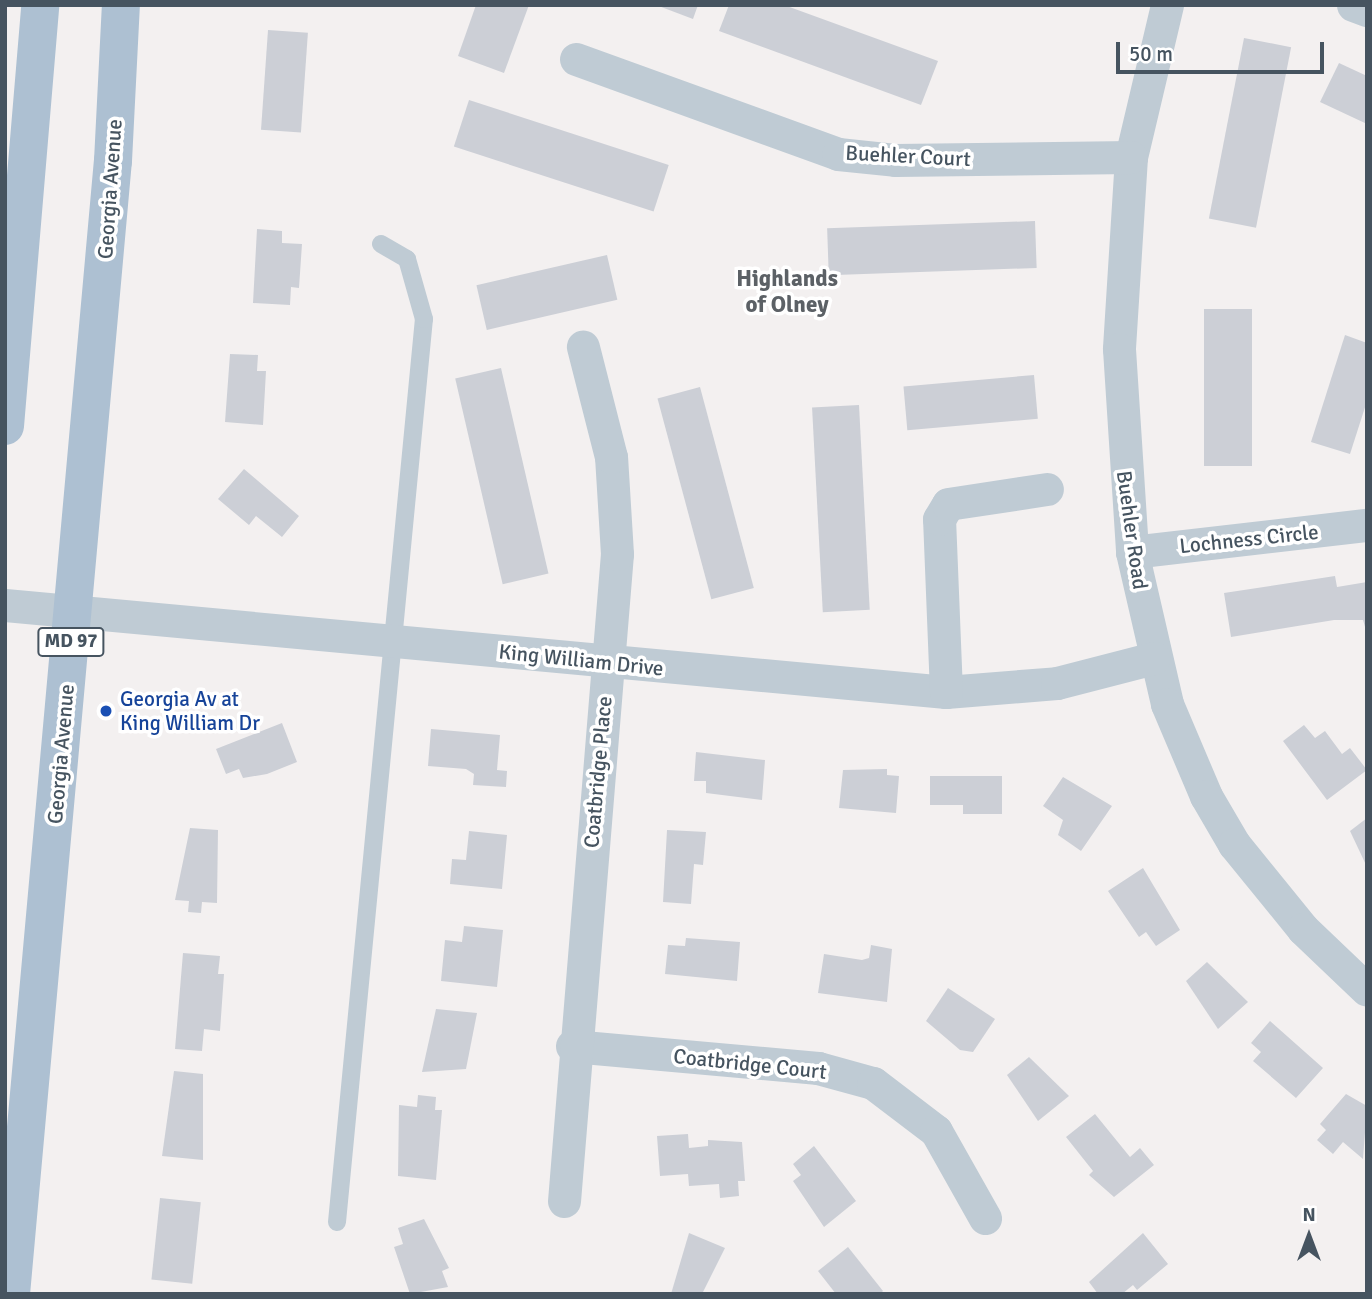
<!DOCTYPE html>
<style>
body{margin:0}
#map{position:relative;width:1372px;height:1299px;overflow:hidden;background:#f3f0f0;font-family:Signika,sans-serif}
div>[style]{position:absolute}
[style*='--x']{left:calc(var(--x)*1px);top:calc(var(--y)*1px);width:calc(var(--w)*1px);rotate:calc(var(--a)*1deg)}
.building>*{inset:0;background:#cccfd6;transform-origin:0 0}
.lane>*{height:18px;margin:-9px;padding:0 9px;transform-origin:9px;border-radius:9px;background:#bfcbd4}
.street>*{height:33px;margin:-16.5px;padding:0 16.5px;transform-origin:16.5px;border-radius:16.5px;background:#bfcbd4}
.primary>*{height:38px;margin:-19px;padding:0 19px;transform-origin:19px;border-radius:19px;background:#adc0d2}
.dots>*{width:19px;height:19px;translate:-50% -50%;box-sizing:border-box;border:4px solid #fff;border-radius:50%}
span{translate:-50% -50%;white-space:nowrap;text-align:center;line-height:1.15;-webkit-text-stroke:7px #fff;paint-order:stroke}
.shield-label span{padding:2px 5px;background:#fff;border:2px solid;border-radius:5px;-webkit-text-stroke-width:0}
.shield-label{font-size:19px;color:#465460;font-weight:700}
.street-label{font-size:21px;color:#465460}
.transit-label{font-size:21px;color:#164399}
.left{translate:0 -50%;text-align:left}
.neighbourhood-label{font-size:23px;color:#5c6166;font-weight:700}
.frame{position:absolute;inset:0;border:7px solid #465460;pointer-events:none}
.north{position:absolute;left:1274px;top:1201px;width:70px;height:70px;-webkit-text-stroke:5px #fff;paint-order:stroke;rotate:0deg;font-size:19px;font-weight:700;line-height:28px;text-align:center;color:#465460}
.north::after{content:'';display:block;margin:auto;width:24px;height:32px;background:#465460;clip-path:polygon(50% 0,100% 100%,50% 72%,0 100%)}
.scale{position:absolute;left:1116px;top:42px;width:208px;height:32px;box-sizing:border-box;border:4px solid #465460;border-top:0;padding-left:9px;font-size:21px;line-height:24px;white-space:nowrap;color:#465460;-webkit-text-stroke:5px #fff;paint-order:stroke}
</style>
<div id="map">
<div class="building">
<i style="clip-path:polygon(476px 5px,529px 5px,504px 73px,458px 56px)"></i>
<i style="clip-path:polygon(656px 5px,698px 5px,693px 19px)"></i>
<i style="clip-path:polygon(729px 5px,784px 5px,938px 61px,921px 105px,719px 31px)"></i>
<i style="left:268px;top:30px;width:40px;height:100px;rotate:4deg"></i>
<i style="left:1244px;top:38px;width:48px;height:184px;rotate:11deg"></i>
<i style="clip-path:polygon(1339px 63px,1367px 76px,1367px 124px,1320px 102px)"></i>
<i style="left:469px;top:100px;width:210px;height:49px;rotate:18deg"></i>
<i style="left:1035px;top:221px;width:47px;height:208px;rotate:88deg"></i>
<i style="clip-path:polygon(257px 229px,282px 231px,282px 243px,302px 244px,299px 288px,291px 287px,290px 305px,253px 303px)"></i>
<i style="left:607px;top:255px;width:46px;height:134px;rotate:77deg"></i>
<i style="left:1252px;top:309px;width:157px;height:48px;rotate:90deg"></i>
<i style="clip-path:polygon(1345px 335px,1367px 343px,1367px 401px,1350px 454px,1311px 442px)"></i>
<i style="clip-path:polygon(230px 354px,258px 355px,257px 371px,266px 371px,263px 425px,225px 422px)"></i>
<i style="left:501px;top:368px;width:211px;height:47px;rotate:77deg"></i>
<i style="left:1034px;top:375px;width:44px;height:131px;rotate:85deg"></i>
<i style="left:700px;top:387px;width:208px;height:44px;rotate:75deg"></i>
<i style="left:859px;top:405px;width:205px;height:47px;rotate:87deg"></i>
<i style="clip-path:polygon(244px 469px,299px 516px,282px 537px,256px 516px,249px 525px,218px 499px)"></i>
<i style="clip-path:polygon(1335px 576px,1337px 587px,1367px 582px,1367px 634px,1363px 620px,1334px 620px,1231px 637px,1224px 593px)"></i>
<i style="clip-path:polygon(282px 723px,297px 762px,267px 774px,243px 778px,239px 769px,226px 774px,216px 749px)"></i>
<i style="clip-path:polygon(1304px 725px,1315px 738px,1325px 731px,1342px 754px,1350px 748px,1367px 770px,1327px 800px,1283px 741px)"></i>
<i style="clip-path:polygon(431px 729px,500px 735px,497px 770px,507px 771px,506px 787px,473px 785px,474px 774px,466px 769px,428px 766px)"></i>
<i style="clip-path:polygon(696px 752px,765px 760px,762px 800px,706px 793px,706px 781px,694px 781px)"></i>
<i style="clip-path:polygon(887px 769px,887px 775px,899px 776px,896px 813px,839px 808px,843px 770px)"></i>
<i style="clip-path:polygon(930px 776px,1002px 776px,1002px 814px,963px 814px,963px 805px,930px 805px)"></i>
<i style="clip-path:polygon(1063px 777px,1112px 806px,1081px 851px,1058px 835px,1063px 820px,1043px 806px)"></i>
<i style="clip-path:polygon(1367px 818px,1367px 867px,1350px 831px)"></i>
<i style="clip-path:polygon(190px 828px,218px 830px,217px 903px,202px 902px,201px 913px,188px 912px,189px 901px,175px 900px)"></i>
<i style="clip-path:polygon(667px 830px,706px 832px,703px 865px,694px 864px,691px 904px,663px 902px)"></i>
<i style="clip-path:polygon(469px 831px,507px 835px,502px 889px,450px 884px,452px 859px,466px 860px)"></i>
<i style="clip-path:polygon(1143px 868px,1180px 930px,1156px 946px,1146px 932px,1139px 937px,1108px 891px)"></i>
<i style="clip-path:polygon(464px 926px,503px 930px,497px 987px,441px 981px,445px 940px,462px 942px)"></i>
<i style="clip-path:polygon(686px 938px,740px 942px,737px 981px,665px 974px,668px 945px,685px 946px)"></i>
<i style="clip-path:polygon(871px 945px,892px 949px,887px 1002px,818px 993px,824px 954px,862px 960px,869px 958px)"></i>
<i style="clip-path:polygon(183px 953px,220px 956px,218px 974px,224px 974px,220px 1031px,204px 1029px,202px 1051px,175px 1049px)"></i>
<i style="clip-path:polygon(1207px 962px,1248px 1002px,1218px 1029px,1186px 981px)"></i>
<i style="clip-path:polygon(948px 988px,995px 1019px,973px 1052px,960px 1050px,926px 1021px)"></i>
<i style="clip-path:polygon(436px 1009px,477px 1013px,466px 1069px,422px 1072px)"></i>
<i style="clip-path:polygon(1270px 1021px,1323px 1068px,1296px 1098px,1253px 1061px,1261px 1052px,1251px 1043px)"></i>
<i style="clip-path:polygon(1029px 1057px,1069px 1096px,1038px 1121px,1007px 1075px)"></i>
<i style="clip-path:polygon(174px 1071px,203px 1074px,203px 1160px,162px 1156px)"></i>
<i style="clip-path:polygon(1346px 1094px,1367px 1106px,1363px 1159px,1343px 1142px,1333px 1154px,1317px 1140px,1326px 1130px,1320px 1124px)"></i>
<i style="clip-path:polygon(418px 1095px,436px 1097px,435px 1110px,442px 1110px,436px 1180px,398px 1176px,399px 1105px,417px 1107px)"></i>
<i style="clip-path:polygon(1095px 1114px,1130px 1157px,1140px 1148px,1154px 1165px,1114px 1197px,1089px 1175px,1093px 1171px,1066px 1137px)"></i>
<i style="clip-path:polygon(688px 1134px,689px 1148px,708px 1146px,708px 1140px,742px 1142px,745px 1181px,738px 1181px,739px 1196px,720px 1198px,719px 1184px,689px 1186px,688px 1174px,660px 1176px,657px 1136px)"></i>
<i style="clip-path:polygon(814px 1146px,856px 1201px,824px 1227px,793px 1181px,801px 1175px,793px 1164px)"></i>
<i style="left:160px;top:1198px;width:41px;height:82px;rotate:6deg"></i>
<i style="clip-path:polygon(424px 1219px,449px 1268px,442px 1271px,448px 1287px,410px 1294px,394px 1247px,403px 1244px,398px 1228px)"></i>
<i style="clip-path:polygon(689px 1233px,725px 1248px,702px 1294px,671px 1294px)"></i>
<i style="clip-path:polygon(1143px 1233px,1168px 1264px,1137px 1290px,1133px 1285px,1122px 1294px,1098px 1294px,1089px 1282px)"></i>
<i style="clip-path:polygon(848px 1247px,883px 1291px,880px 1294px,836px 1294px,818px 1271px)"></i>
</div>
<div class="lane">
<i style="--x:337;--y:1222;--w:907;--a:-84.5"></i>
<i style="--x:424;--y:319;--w:62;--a:-105.8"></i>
<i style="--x:407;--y:259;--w:30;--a:-150"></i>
</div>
<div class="street">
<i style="--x:1167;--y:5;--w:156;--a:103.3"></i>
<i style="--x:1131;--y:157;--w:192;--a:93.6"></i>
<i style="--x:1119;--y:349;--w:203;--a:86.3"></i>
<i style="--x:1132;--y:552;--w:156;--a:77"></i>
<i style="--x:1167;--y:704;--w:100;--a:67"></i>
<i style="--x:1206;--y:796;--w:56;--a:59.7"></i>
<i style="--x:1234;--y:844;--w:109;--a:50.9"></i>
<i style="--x:1303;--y:929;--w:88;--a:43.6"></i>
<i style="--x:1353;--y:5;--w:15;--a:20"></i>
<i style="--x:576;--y:59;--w:279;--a:19.9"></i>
<i style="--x:838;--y:154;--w:57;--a:6"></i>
<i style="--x:895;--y:160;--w:236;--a:-0.7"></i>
<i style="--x:1132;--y:552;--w:237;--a:-6.6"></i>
<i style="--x:5;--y:605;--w:945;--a:5.28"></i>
<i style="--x:946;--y:692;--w:111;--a:-4.6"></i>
<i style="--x:1057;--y:683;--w:100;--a:-14.5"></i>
<i style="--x:946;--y:692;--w:173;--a:-92.3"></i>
<i style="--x:939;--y:519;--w:17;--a:-59"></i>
<i style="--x:948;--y:504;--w:100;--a:-8.6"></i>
<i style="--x:572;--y:1046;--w:247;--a:5.1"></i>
<i style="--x:818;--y:1068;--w:57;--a:15.3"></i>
<i style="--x:873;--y:1083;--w:79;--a:37.3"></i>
<i style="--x:936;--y:1131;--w:100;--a:60.6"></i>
<i style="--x:564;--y:1201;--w:649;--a:-85.32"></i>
<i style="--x:617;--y:554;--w:97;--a:-93.5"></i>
<i style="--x:611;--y:457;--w:114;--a:-104.3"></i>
</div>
<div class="primary">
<i style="--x:5;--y:426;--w:422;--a:-85.2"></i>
<i style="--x:11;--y:1294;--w:1138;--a:-84.86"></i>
<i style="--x:113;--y:161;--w:156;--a:-87.1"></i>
</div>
<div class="dots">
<i style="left:106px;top:711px;background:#1a4fb4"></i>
</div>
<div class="shield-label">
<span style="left:71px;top:642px">MD 97</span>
</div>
<div class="street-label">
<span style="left:908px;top:156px;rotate:3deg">Buehler Court</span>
<span style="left:110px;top:189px;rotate:-86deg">Georgia Avenue</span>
<span style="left:1132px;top:530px;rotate:82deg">Buehler Road</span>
<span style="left:1249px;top:539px;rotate:-6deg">Lochness Circle</span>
<span style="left:581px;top:660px;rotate:6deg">King William Drive</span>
<span style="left:61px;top:754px;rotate:-85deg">Georgia Avenue</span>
<span style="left:598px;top:772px;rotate:-85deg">Coatbridge Place</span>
<span style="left:750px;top:1064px;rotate:6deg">Coatbridge Court</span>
</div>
<div class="transit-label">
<span class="left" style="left:120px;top:711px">Georgia Av at<br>King William Dr</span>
</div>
<div class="neighbourhood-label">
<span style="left:787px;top:292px">Highlands<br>of Olney</span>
</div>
<div class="frame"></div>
<div class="north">N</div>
<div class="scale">50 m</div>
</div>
